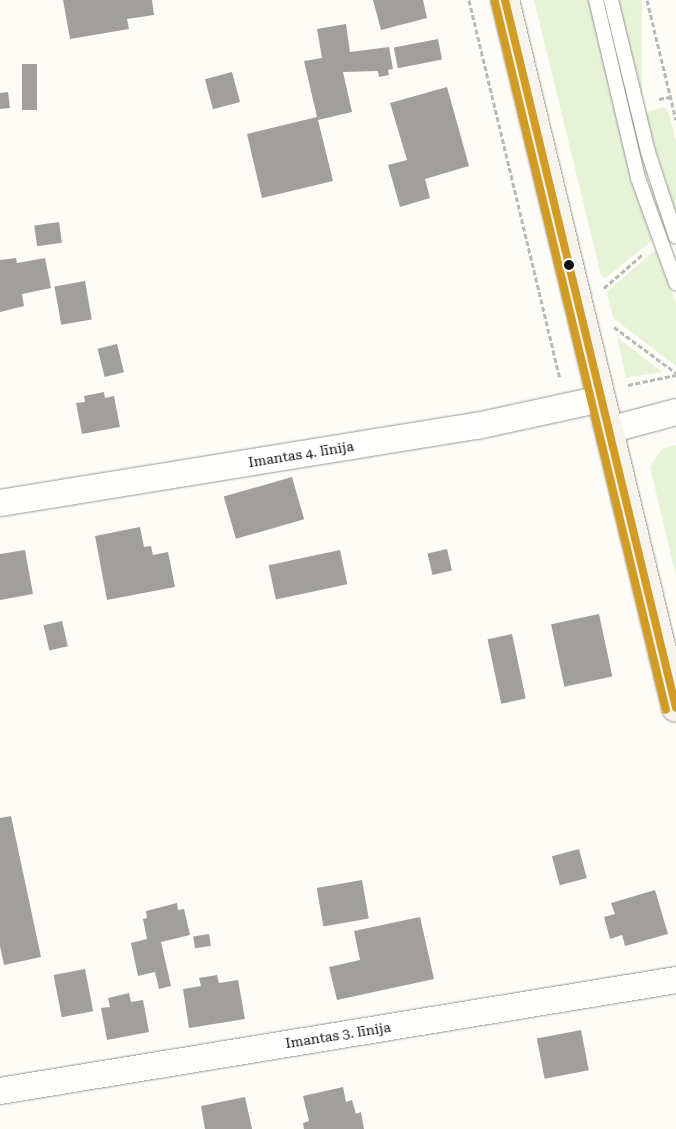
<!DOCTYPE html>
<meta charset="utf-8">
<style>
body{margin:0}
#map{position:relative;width:676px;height:1129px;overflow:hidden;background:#fdfcf7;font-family:"Roboto Serif",serif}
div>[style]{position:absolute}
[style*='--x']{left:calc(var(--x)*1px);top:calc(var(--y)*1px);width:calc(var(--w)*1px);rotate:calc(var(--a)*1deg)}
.green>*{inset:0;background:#e7f3d7;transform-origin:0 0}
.building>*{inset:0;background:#a19f9c;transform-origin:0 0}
.path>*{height:3px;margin-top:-1.5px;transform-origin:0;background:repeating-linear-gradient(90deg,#b9b9b8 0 5px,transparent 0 7.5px)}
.roads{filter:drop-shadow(0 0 1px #979795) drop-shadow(0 0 1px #979795)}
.lane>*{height:14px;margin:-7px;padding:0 7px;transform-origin:7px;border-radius:7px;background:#fffffe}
.street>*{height:26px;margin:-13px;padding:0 13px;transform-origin:13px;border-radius:13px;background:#fffffe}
.secondary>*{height:28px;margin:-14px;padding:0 14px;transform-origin:14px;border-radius:14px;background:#f6f4eb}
.bus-1>*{height:8px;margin:-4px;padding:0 4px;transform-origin:4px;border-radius:4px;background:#d29c24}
.bus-2>*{height:8px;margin:-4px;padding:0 4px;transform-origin:4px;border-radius:4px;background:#d29c24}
.dots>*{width:14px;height:14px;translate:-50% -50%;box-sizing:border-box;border:2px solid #fff;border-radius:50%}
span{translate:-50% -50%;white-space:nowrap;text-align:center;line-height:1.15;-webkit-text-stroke:5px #fff;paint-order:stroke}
.street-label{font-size:14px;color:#111}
</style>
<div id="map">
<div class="green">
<i style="clip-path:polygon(534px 0,589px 0,633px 185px,654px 239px,605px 278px,601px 275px)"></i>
<i style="left:618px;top:0;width:24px;height:98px"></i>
<i style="clip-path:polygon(664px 107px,668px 110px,676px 141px,676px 219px,662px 181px,645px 112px)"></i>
<i style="clip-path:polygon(657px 248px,676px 304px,676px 366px,613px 318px,607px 292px)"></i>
<i style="clip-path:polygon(617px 337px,662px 372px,626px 378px)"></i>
<i style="clip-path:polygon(676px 445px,676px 576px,650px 467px,662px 449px)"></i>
</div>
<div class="building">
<i style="clip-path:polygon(63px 0,152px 0,154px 15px,127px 19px,129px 29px,70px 39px)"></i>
<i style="clip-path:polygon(373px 0,423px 0,427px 18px,381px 30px)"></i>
<i style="clip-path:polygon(346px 24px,350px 52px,389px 47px,393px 69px,388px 70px,389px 75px,379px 77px,378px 71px,343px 72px,352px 112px,318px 120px,333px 181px,262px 198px,247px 134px,317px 117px,304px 61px,322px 58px,317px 29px)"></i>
<i style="left:438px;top:39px;width:21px;height:45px;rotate:79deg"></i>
<i style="left:22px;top:64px;width:15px;height:46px"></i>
<i style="left:232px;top:72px;width:31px;height:28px;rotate:75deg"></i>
<i style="clip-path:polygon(447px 87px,469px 166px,425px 179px,430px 198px,400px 207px,388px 165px,407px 160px,390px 103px)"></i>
<i style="clip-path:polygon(8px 92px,10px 108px,0 109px,0 93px)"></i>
<i style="left:59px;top:222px;width:21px;height:25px;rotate:82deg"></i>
<i style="clip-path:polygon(16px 258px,17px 263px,45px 258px,51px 288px,22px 294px,24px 306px,0 312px,0 260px)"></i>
<i style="left:85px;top:281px;width:39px;height:31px;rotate:80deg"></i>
<i style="left:117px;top:344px;width:29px;height:20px;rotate:76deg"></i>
<i style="clip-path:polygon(104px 392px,105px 398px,114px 396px,120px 427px,82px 434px,76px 403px,85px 402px,84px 396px)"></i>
<i style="left:292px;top:477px;width:44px;height:71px;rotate:74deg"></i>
<i style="clip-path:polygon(140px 527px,144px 547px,151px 546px,153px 555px,168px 552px,175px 587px,107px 600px,95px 536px)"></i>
<i style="left:447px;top:549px;width:22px;height:20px;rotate:77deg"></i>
<i style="clip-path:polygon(25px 550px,33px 594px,0 600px,0 554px)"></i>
<i style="left:340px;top:550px;width:35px;height:73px;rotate:78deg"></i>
<i style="left:599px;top:614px;width:64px;height:49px;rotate:78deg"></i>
<i style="left:62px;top:621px;width:26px;height:19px;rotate:77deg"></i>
<i style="left:512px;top:634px;width:66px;height:25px;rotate:78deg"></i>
<i style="clip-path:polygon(11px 816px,41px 957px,4px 965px,0 946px,0 818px)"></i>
<i style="left:579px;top:849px;width:30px;height:28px;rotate:75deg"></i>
<i style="left:362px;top:880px;width:39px;height:46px;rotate:80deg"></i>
<i style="clip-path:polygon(655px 890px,668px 934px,625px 946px,622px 935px,610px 939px,604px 917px,615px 914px,611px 903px)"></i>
<i style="clip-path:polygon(177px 903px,178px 910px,184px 909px,190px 935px,161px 942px,171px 986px,159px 989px,155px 972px,138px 976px,131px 943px,147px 939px,143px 919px,147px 918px,146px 911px)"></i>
<i style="clip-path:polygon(420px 917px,434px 979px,337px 1000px,329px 967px,360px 960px,354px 931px)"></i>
<i style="left:209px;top:934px;width:12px;height:16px;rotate:81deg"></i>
<i style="left:85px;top:969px;width:43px;height:32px;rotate:79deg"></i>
<i style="clip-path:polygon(217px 975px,219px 983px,238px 980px,245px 1019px,189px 1028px,183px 989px,201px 986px,199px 978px)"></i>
<i style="clip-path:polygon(129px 993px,131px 1002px,143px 1000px,149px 1032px,107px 1040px,101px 1008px,110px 1007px,108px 998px)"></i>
<i style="left:581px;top:1030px;width:41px;height:45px;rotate:79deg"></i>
<i style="clip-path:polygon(343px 1087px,346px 1102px,352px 1100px,356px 1114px,361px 1112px,364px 1129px,304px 1129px,303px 1123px,309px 1121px,303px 1096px)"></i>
<i style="clip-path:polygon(245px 1097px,252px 1129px,205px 1129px,201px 1106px)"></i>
</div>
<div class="path">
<i style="--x:469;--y:0;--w:390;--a:76.5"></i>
<i style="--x:647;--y:0;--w:123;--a:76.4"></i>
<i style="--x:659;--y:99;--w:11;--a:-10"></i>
<i style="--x:604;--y:288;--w:52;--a:-41.1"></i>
<i style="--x:614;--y:327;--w:77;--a:36.6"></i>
<i style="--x:628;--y:385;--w:49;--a:-11.8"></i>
</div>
<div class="roads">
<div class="lane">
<i style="--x:596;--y:0;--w:183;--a:76.7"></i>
<i style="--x:638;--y:178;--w:112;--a:70.1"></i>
<i style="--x:611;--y:0;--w:156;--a:76.3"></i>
<i style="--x:648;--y:152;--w:89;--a:71.8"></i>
</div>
<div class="street">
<i style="--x:609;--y:430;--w:69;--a:-15"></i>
<i style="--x:0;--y:503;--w:483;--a:-9.2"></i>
<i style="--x:477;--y:426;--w:127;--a:-12.3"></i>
<i style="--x:0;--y:1091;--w:685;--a:-9.32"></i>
</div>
<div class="secondary">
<i style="--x:505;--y:0;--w:728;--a:76.42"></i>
</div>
</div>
<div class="bus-1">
<i style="--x:505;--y:0;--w:728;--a:76.42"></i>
</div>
<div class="bus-2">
<i style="--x:495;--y:2;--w:728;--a:76.42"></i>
</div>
<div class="dots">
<i style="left:569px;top:265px;background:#111"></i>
</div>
<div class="street-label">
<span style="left:301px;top:454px;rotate:-9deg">Imantas 4. līnija</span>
<span style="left:338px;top:1035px;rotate:-9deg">Imantas 3. līnija</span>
</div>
</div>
